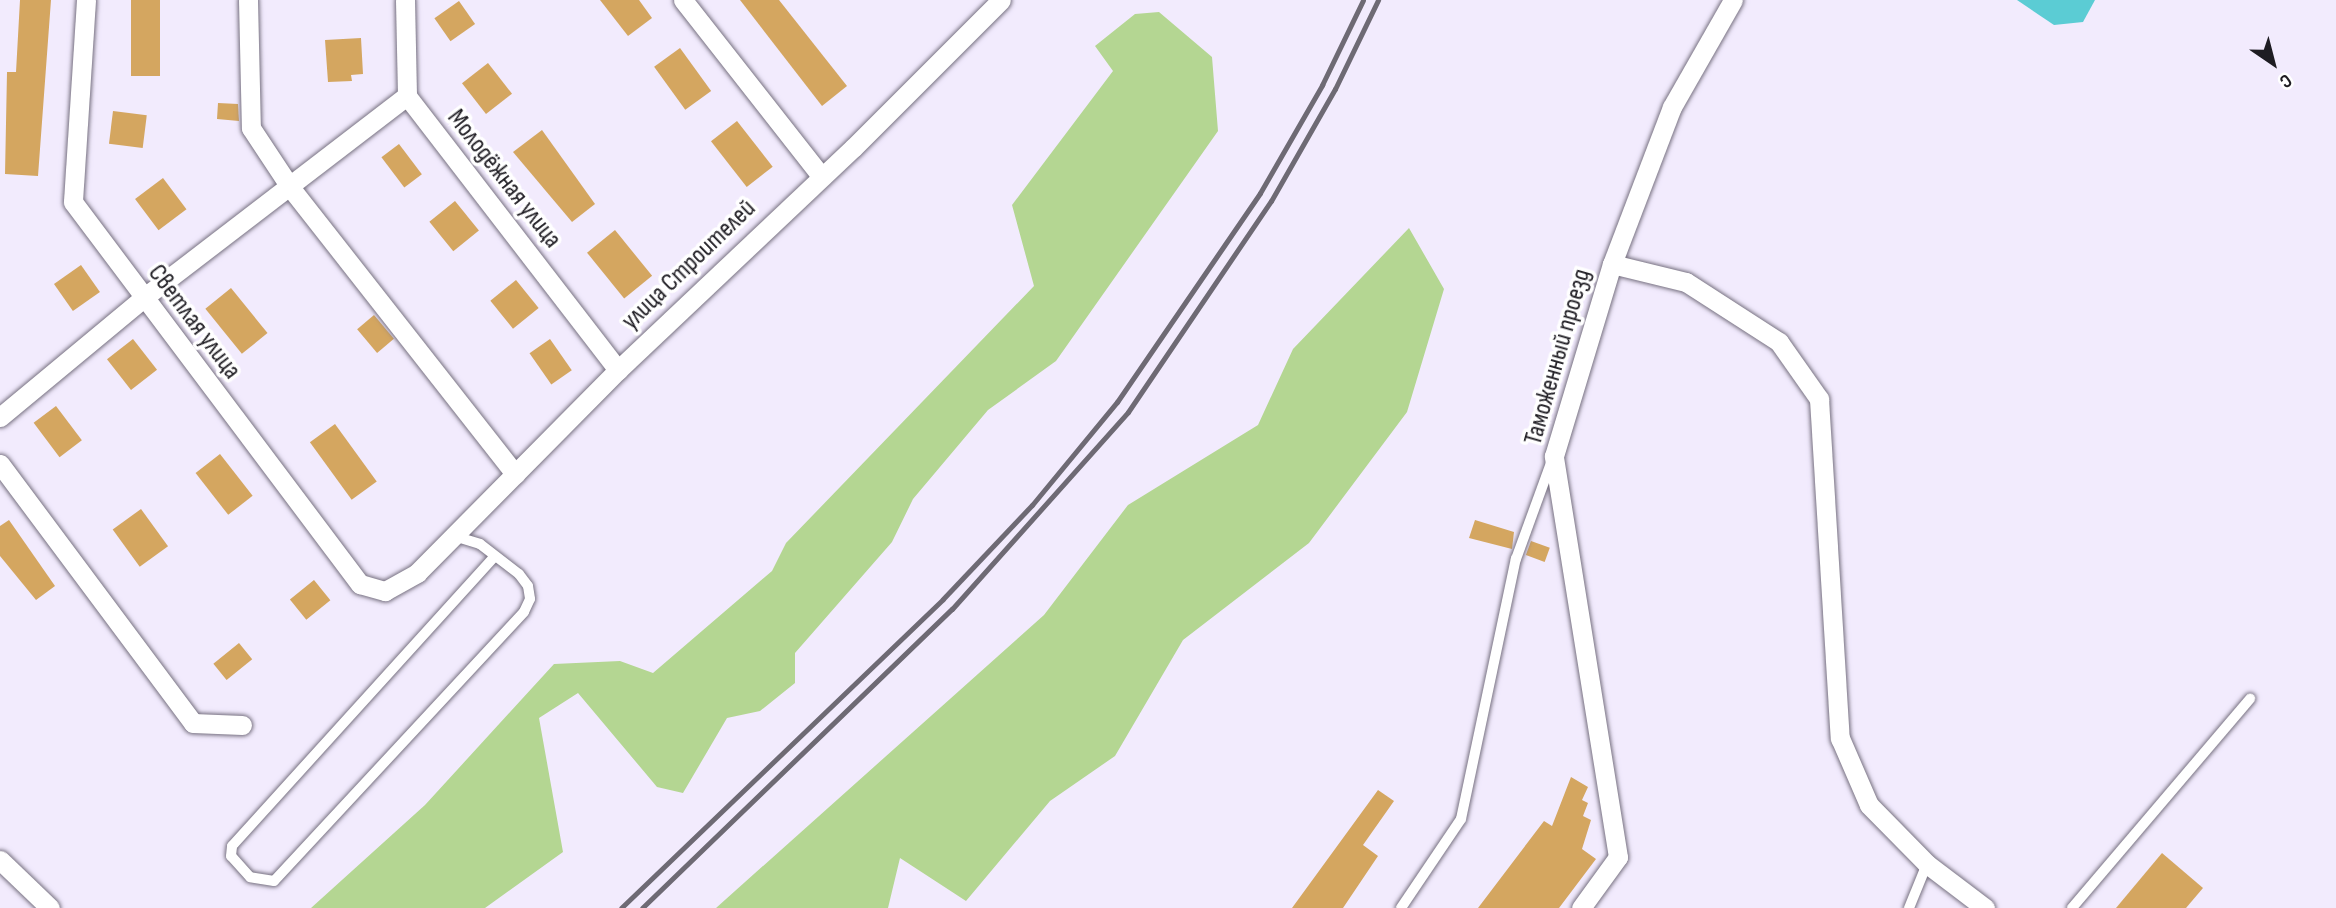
<!DOCTYPE html>
<meta charset="utf-8">
<style>
body{margin:0}
#map{position:relative;width:2336px;height:908px;overflow:hidden;background:#f2ebfd;font-family:"Sofia Sans Condensed",sans-serif}
div>[style]{position:absolute}
[style*='--x']{left:calc(var(--x)*1px);top:calc(var(--y)*1px);width:calc(var(--w)*1px);rotate:calc(var(--a)*1deg)}
.green>*{inset:0;background:#b4d692}
.water>*{inset:0;background:#5bccd4}
.building>*{inset:0;background:#d4a660;transform-origin:0 0}
.roads{filter:drop-shadow(0 0 2px #777181) drop-shadow(0 0 2px #777181)}
.lane>*{height:10px;margin:-5px;padding:0 5px;transform-origin:5px;border-radius:5px;background:#fff}
.street>*{height:19px;margin:-9.5px;padding:0 9.5px;transform-origin:9.5px;border-radius:9.5px;background:#fff}
.rail>*{height:5px;margin:-2.5px;padding:0 2.5px;transform-origin:2.5px;border-radius:2.5px;background:#6e6a74}
span{translate:-50% -50%;white-space:nowrap;text-align:center;line-height:1.15;-webkit-text-stroke:7px #fff;paint-order:stroke}
.street-label{font-size:26px;color:#1e1c22}
.north{position:absolute;left:2238px;top:28px;width:70px;height:70px;-webkit-text-stroke:5px #fff;paint-order:stroke;rotate:145deg;font-size:19px;font-weight:700;line-height:28px;text-align:center;color:#1e1c22}
.north::after{content:'';display:block;margin:auto;width:24px;height:32px;background:#1e1c22;clip-path:polygon(50% 0,100% 100%,50% 72%,0 100%)}
</style>
<div id="map">
<div class="green">
<i style="clip-path:polygon(1159px 12px,1212px 57px,1218px 131px,1056px 361px,988px 410px,913px 499px,892px 542px,795px 653px,795px 683px,760px 711px,727px 718px,683px 793px,657px 787px,578px 693px,539px 718px,563px 852px,485px 908px,311px 908px,425px 805px,554px 664px,620px 661px,653px 673px,772px 571px,786px 543px,1034px 286px,1012px 205px,1113px 71px,1095px 46px,1135px 14px)"></i>
<i style="clip-path:polygon(1409px 228px,1444px 289px,1407px 412px,1309px 543px,1183px 640px,1115px 756px,1050px 801px,966px 901px,900px 858px,888px 908px,716px 908px,1044px 615px,1128px 505px,1258px 425px,1293px 349px)"></i>
</div>
<div class="water">
<i style="clip-path:polygon(2017px 0,2095px 0,2083px 22px,2054px 25px)"></i>
</div>
<div class="building">
<i style="clip-path:polygon(20px 0,51px 0,38px 176px,5px 174px,7px 72px,16px 72px)"></i>
<i style="left:131px;top:0;width:29px;height:76px"></i>
<i style="clip-path:polygon(600px 0,639px 0,652px 18px,628px 36px)"></i>
<i style="clip-path:polygon(740px 0,779px 0,847px 86px,822px 106px)"></i>
<i style="left:459px;top:1px;width:28px;height:30px;rotate:55deg"></i>
<i style="clip-path:polygon(361px 38px,363px 74px,351px 75px,352px 81px,328px 82px,325px 40px)"></i>
<i style="left:680px;top:48px;width:53px;height:32px;rotate:54deg"></i>
<i style="left:488px;top:63px;width:39px;height:33px;rotate:52deg"></i>
<i style="clip-path:polygon(218px 103px,238px 104px,239px 121px,217px 119px)"></i>
<i style="left:113px;top:111px;width:34px;height:33px;rotate:7deg"></i>
<i style="left:737px;top:121px;width:58px;height:33px;rotate:52deg"></i>
<i style="clip-path:polygon(542px 130px,595px 204px,572px 222px,513px 152px)"></i>
<i style="left:399px;top:144px;width:38px;height:22px;rotate:53deg"></i>
<i style="left:163px;top:178px;width:39px;height:35px;rotate:53deg"></i>
<i style="left:455px;top:201px;width:38px;height:33px;rotate:51deg"></i>
<i style="left:615px;top:230px;width:59px;height:36px;rotate:51deg"></i>
<i style="left:81px;top:265px;width:33px;height:33px;rotate:55deg"></i>
<i style="left:516px;top:280px;width:36px;height:33px;rotate:51deg"></i>
<i style="left:231px;top:288px;width:58px;height:33px;rotate:51deg"></i>
<i style="left:374px;top:315px;width:31px;height:22px;rotate:50deg"></i>
<i style="left:133px;top:339px;width:39px;height:33px;rotate:52deg"></i>
<i style="left:550px;top:339px;width:38px;height:25px;rotate:55deg"></i>
<i style="left:56px;top:406px;width:43px;height:28px;rotate:53deg"></i>
<i style="left:335px;top:424px;width:71px;height:31px;rotate:54deg"></i>
<i style="left:220px;top:454px;width:53px;height:31px;rotate:52deg"></i>
<i style="left:141px;top:509px;width:46px;height:35px;rotate:54deg"></i>
<i style="clip-path:polygon(9px 520px,55px 586px,36px 600px,0 556px,0 526px)"></i>
<i style="clip-path:polygon(1475px 520px,1514px 532px,1512px 549px,1469px 538px)"></i>
<i style="left:1531px;top:541px;width:20px;height:15px;rotate:20deg"></i>
<i style="left:314px;top:580px;width:26px;height:31px;rotate:51deg"></i>
<i style="left:239px;top:643px;width:21px;height:33px;rotate:51deg"></i>
<i style="clip-path:polygon(1571px 777px,1588px 787px,1582px 800px,1588px 803px,1583px 816px,1591px 820px,1582px 849px,1596px 859px,1559px 908px,1478px 908px,1544px 821px,1552px 826px)"></i>
<i style="clip-path:polygon(1378px 790px,1394px 801px,1363px 845px,1378px 856px,1343px 908px,1292px 908px)"></i>
<i style="clip-path:polygon(2162px 853px,2203px 888px,2186px 908px,2116px 908px)"></i>
</div>
<div class="roads">
<div class="lane">
<i style="--x:454;--y:536;--w:27;--a:17"></i>
<i style="--x:480;--y:544;--w:49;--a:37.6"></i>
<i style="--x:519;--y:574;--w:15;--a:53"></i>
<i style="--x:528;--y:586;--w:13;--a:81"></i>
<i style="--x:530;--y:599;--w:14;--a:115"></i>
<i style="--x:524;--y:612;--w:367;--a:132.9"></i>
<i style="--x:274;--y:881;--w:24;--a:-171"></i>
<i style="--x:250;--y:877;--w:28;--a:-132"></i>
<i style="--x:231;--y:856;--w:10;--a:-84"></i>
<i style="--x:232;--y:846;--w:390;--a:-47.8"></i>
<i style="--x:1401;--y:908;--w:107;--a:-56"></i>
<i style="--x:1461;--y:819;--w:266;--a:-78.1"></i>
<i style="--x:1516;--y:559;--w:105;--a:-70"></i>
<i style="--x:1909;--y:908;--w:48;--a:-67.8"></i>
<i style="--x:2072;--y:908;--w:275;--a:-49.6"></i>
</div>
<div class="street">
<i style="--x:86;--y:0;--w:202;--a:93.7"></i>
<i style="--x:73;--y:202;--w:478;--a:53.1"></i>
<i style="--x:360;--y:584;--w:26;--a:16"></i>
<i style="--x:385;--y:591;--w:37;--a:-29"></i>
<i style="--x:417;--y:573;--w:286;--a:-45.3"></i>
<i style="--x:618;--y:370;--w:323;--a:-43.4"></i>
<i style="--x:853;--y:148;--w:209;--a:-45"></i>
<i style="--x:248;--y:0;--w:128;--a:88.7"></i>
<i style="--x:251;--y:128;--w:71;--a:56.5"></i>
<i style="--x:290;--y:187;--w:365;--a:51.9"></i>
<i style="--x:405;--y:0;--w:96;--a:88.8"></i>
<i style="--x:407;--y:96;--w:346;--a:52.4"></i>
<i style="--x:683;--y:0;--w:222;--a:51.9"></i>
<i style="--x:1612;--y:264;--w:76;--a:13.7"></i>
<i style="--x:1686;--y:282;--w:111;--a:32.8"></i>
<i style="--x:1779;--y:342;--w:70;--a:54.9"></i>
<i style="--x:1819;--y:399;--w:340;--a:86.5"></i>
<i style="--x:1840;--y:738;--w:73;--a:66.6"></i>
<i style="--x:1869;--y:805;--w:83;--a:45.5"></i>
<i style="--x:1927;--y:864;--w:73;--a:37.2"></i>
<i style="--x:0;--y:417;--w:185;--a:-39.7"></i>
<i style="--x:142;--y:299;--w:334;--a:-37.5"></i>
<i style="--x:0;--y:464;--w:323;--a:53.3"></i>
<i style="--x:193;--y:723;--w:49;--a:2.3"></i>
<i style="--x:0;--y:860;--w:69;--a:43.8"></i>
<i style="--x:1581;--y:908;--w:63;--a:-54"></i>
<i style="--x:1618;--y:857;--w:406;--a:-99.1"></i>
<i style="--x:1554;--y:456;--w:201;--a:-73.2"></i>
<i style="--x:1612;--y:264;--w:168;--a:-69.1"></i>
<i style="--x:1672;--y:107;--w:123;--a:-60.3"></i>
</div>
</div>
<div class="rail">
<i style="--x:621;--y:908;--w:446;--a:-43.8"></i>
<i style="--x:943;--y:599;--w:129;--a:-46.6"></i>
<i style="--x:1032;--y:505;--w:134;--a:-50.5"></i>
<i style="--x:1117;--y:402;--w:253;--a:-55.6"></i>
<i style="--x:1260;--y:193;--w:125;--a:-60.1"></i>
<i style="--x:1322;--y:85;--w:94;--a:-64.2"></i>
<i style="--x:642;--y:908;--w:431;--a:-44"></i>
<i style="--x:952;--y:609;--w:264;--a:-48.2"></i>
<i style="--x:1128;--y:412;--w:255;--a:-55.9"></i>
<i style="--x:1271;--y:201;--w:129;--a:-60.3"></i>
<i style="--x:1335;--y:89;--w:99;--a:-64.2"></i>
</div>
<div class="street-label">
<span style="left:504px;top:179px;rotate:52deg">Молодёжная улица</span>
<span style="left:689px;top:265px;rotate:-44deg">улица Строителей</span>
<span style="left:194px;top:322px;rotate:53deg">Светлая улица</span>
<span style="left:1558px;top:357px;rotate:-74deg">Таможенный проезд</span>
</div>
<div class="north">С</div>
</div>
